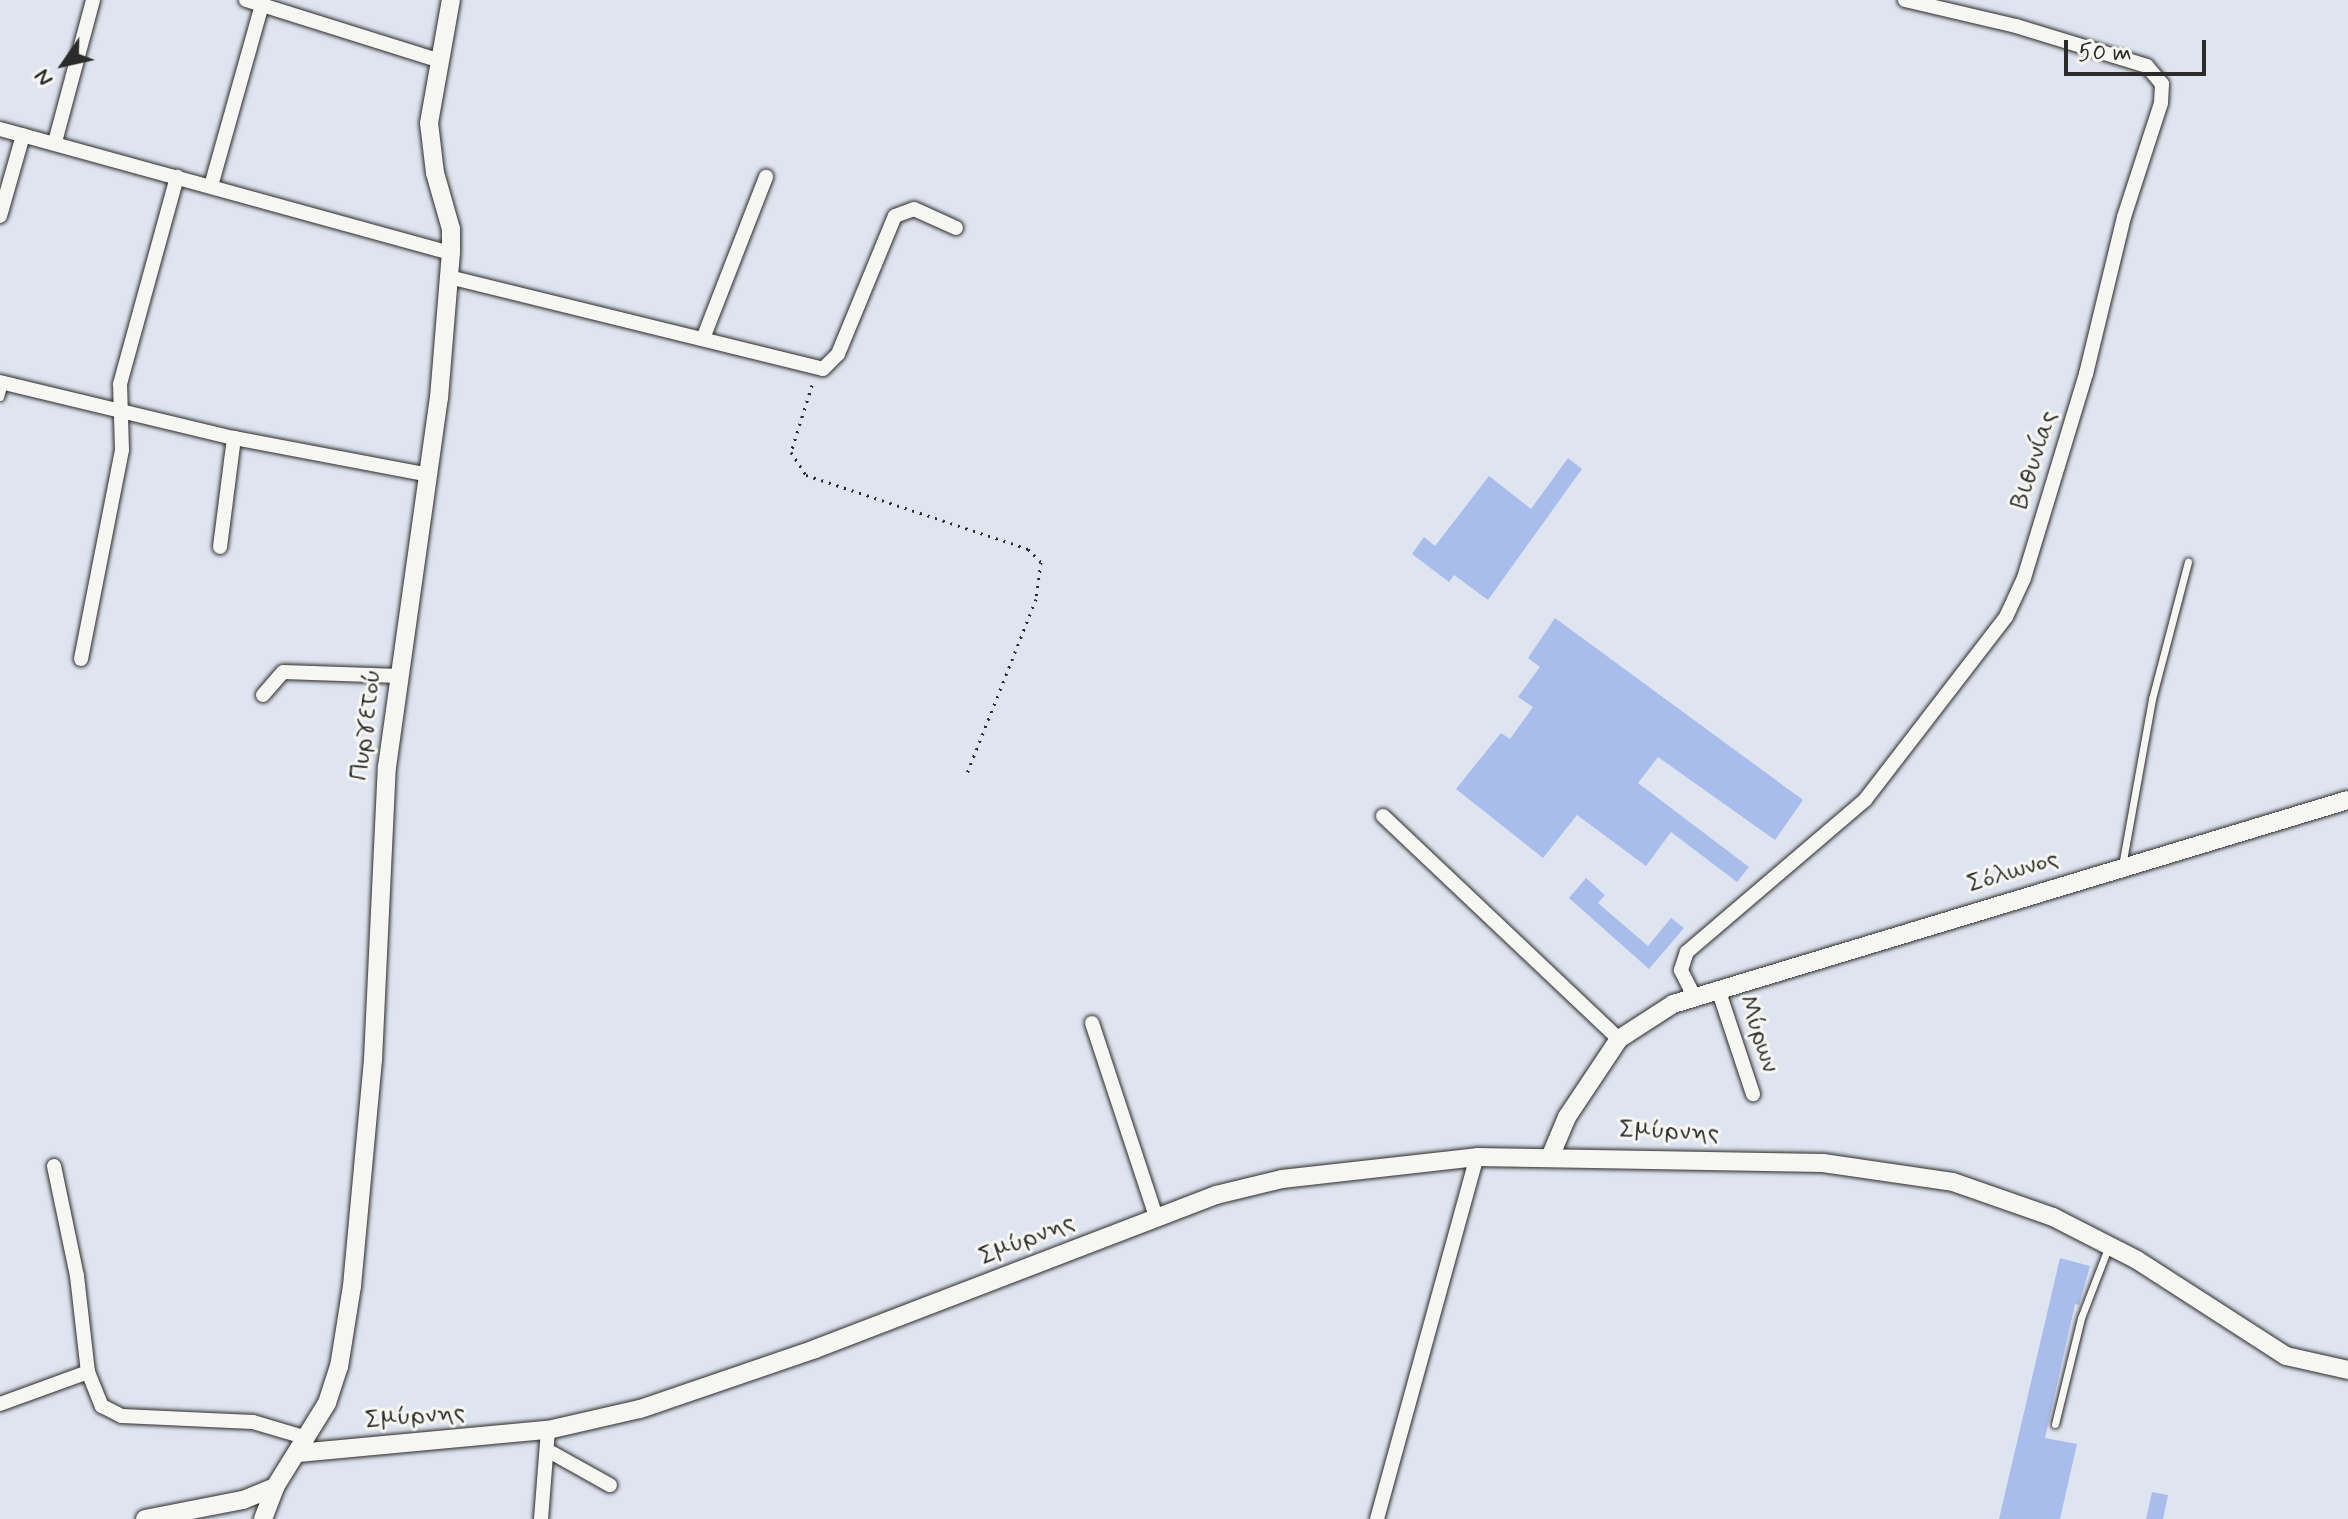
<!DOCTYPE html>
<meta charset="utf-8">
<style>
body{margin:0}
#map{position:relative;width:2348px;height:1519px;overflow:hidden;background:#dfe5f0;font-family:Mynerve,sans-serif}
div>[style]{position:absolute}
[style*='--x']{left:calc(var(--x)*1px);top:calc(var(--y)*1px);width:calc(var(--w)*1px);rotate:calc(var(--a)*1deg)}
.building>*{inset:0;background:#a9bdec}
.path>*{height:3px;margin-top:-1.5px;transform-origin:0;background:repeating-linear-gradient(90deg,#2b2b2b 0 2px,transparent 0 8px)}
.roads{filter:drop-shadow(0 0 2px #2b2b2b) drop-shadow(0 0 2px #2b2b2b)}
.service>*{height:7px;margin:-3.5px;padding:0 3.5px;transform-origin:3.5px;border-radius:3.5px;background:#f6f6f2}
.minor>*{height:14px;margin:-7px;padding:0 7px;transform-origin:7px;border-radius:7px;background:#f6f6f2}
.tertiary>*{height:18px;margin:-9px;padding:0 9px;transform-origin:9px;border-radius:9px;background:#f6f6f2}
span{translate:-50% -50%;white-space:nowrap;text-align:center;line-height:1.15;-webkit-text-stroke:6px #f6f6f2;paint-order:stroke}
.street-label{font-size:26px;color:#2b2b2b}
.north{position:absolute;left:24px;top:24px;width:80px;height:80px;-webkit-text-stroke:6px #f6f6f2;paint-order:stroke;rotate:236deg;font-size:22px;font-weight:700;line-height:32px;text-align:center;color:#2b2b2b}
.north::after{content:'';display:block;margin:auto;width:28px;height:36px;background:#2b2b2b;clip-path:polygon(50% 0,100% 100%,50% 72%,0 100%)}
.scale{position:absolute;left:2064px;top:40px;width:142px;height:36px;box-sizing:border-box;border:4px solid #2b2b2b;border-top:0;padding-left:10px;font-size:24px;line-height:28px;white-space:nowrap;color:#2b2b2b;-webkit-text-stroke:6px #f6f6f2;paint-order:stroke}
</style>
<div id="map">
<div class="building">
<i style="clip-path:polygon(1568px 458px,1582px 469px,1488px 600px,1454px 575px,1449px 582px,1412px 554px,1424px 537px,1435px 546px,1489px 476px,1531px 509px)"></i>
<i style="clip-path:polygon(1555px 618px,1803px 800px,1775px 840px,1658px 757px,1638px 783px,1749px 867px,1737px 882px,1671px 832px,1646px 866px,1577px 815px,1543px 858px,1456px 789px,1501px 733px,1510px 739px,1533px 707px,1518px 697px,1540px 667px,1528px 658px)"></i>
<i style="clip-path:polygon(1586px 878px,1605px 895px,1598px 903px,1648px 946px,1671px 918px,1684px 928px,1649px 969px,1569px 898px)"></i>
<i style="clip-path:polygon(2060px 1258px,2090px 1266px,2079px 1305px,2075px 1304px,2045px 1438px,2077px 1444px,2060px 1519px,1999px 1519px)"></i>
<i style="clip-path:polygon(2152px 1492px,2168px 1495px,2163px 1519px,2146px 1519px)"></i>
</div>
<div class="path">
<i style="--x:812;--y:385;--w:70;--a:107.4"></i>
<i style="--x:791;--y:452;--w:27;--a:57"></i>
<i style="--x:806;--y:475;--w:234;--a:18.4"></i>
<i style="--x:1028;--y:549;--w:18;--a:45"></i>
<i style="--x:1041;--y:562;--w:37;--a:98"></i>
<i style="--x:1036;--y:599;--w:187;--a:111.6"></i>
</div>
<div class="roads">
<div class="service">
<i style="--x:0;--y:397;--w:15;--a:-74"></i>
<i style="--x:2122;--y:866;--w:170;--a:-79.8"></i>
<i style="--x:2152;--y:699;--w:142;--a:-75.3"></i>
<i style="--x:2055;--y:1424;--w:109;--a:-76.2"></i>
<i style="--x:2081;--y:1318;--w:75;--a:-68.9"></i>
</div>
<div class="minor">
<i style="--x:246;--y:0;--w:201;--a:17.4"></i>
<i style="--x:0;--y:129;--w:468;--a:15.4"></i>
<i style="--x:55;--y:142;--w:147;--a:-75"></i>
<i style="--x:211;--y:186;--w:188;--a:-74.3"></i>
<i style="--x:0;--y:216;--w:84;--a:-74.1"></i>
<i style="--x:449;--y:277;--w:385;--a:13.8"></i>
<i style="--x:823;--y:369;--w:21;--a:-45"></i>
<i style="--x:838;--y:354;--w:149;--a:-67.6"></i>
<i style="--x:895;--y:216;--w:20;--a:-20"></i>
<i style="--x:914;--y:209;--w:46;--a:24.3"></i>
<i style="--x:704;--y:336;--w:171;--a:-68.7"></i>
<i style="--x:0;--y:382;--w:241;--a:13.5"></i>
<i style="--x:234;--y:438;--w:198;--a:10.7"></i>
<i style="--x:220;--y:547;--w:110;--a:-82.7"></i>
<i style="--x:81;--y:659;--w:213;--a:-78.9"></i>
<i style="--x:122;--y:450;--w:66;--a:-91.7"></i>
<i style="--x:120;--y:384;--w:215;--a:-74.6"></i>
<i style="--x:263;--y:695;--w:30;--a:-49"></i>
<i style="--x:283;--y:672;--w:117;--a:2"></i>
<i style="--x:1383;--y:816;--w:325;--a:43.4"></i>
<i style="--x:1718;--y:989;--w:111;--a:71.6"></i>
<i style="--x:1694;--y:996;--w:29;--a:-117"></i>
<i style="--x:1681;--y:970;--w:19;--a:-72"></i>
<i style="--x:1687;--y:952;--w:234;--a:-40.5"></i>
<i style="--x:1865;--y:800;--w:231;--a:-52.4"></i>
<i style="--x:2006;--y:617;--w:43;--a:-65.2"></i>
<i style="--x:2024;--y:578;--w:213;--a:-73.1"></i>
<i style="--x:2086;--y:374;--w:162;--a:-76.4"></i>
<i style="--x:2124;--y:217;--w:120;--a:-72"></i>
<i style="--x:2161;--y:103;--w:19;--a:-87"></i>
<i style="--x:2162;--y:84;--w:23;--a:-130"></i>
<i style="--x:2147;--y:66;--w:137;--a:-163"></i>
<i style="--x:2016;--y:26;--w:114;--a:-166.8"></i>
<i style="--x:1092;--y:1023;--w:203;--a:71.7"></i>
<i style="--x:54;--y:1166;--w:112;--a:78.2"></i>
<i style="--x:77;--y:1276;--w:97;--a:83.5"></i>
<i style="--x:88;--y:1372;--w:37;--a:68"></i>
<i style="--x:102;--y:1406;--w:22;--a:27"></i>
<i style="--x:122;--y:1416;--w:131;--a:2.6"></i>
<i style="--x:253;--y:1422;--w:56;--a:16.5"></i>
<i style="--x:0;--y:1404;--w:94;--a:-20"></i>
<i style="--x:547;--y:1450;--w:72;--a:29.1"></i>
<i style="--x:541;--y:1519;--w:89;--a:-85.5"></i>
<i style="--x:1377;--y:1519;--w:376;--a:-74.6"></i>
</div>
<div class="tertiary">
<i style="--x:1551;--y:1155;--w:41;--a:-67.2"></i>
<i style="--x:1567;--y:1117;--w:94;--a:-56.3"></i>
<i style="--x:1619;--y:1039;--w:64;--a:-32.9"></i>
<i style="--x:1673;--y:1004;--w:705;--a:-16.82"></i>
<i style="--x:298;--y:1453;--w:251;--a:-5.3"></i>
<i style="--x:548;--y:1430;--w:94;--a:-12.9"></i>
<i style="--x:640;--y:1409;--w:185;--a:-18.9"></i>
<i style="--x:815;--y:1349;--w:430;--a:-21"></i>
<i style="--x:1216;--y:1195;--w:68;--a:-13.6"></i>
<i style="--x:1282;--y:1179;--w:196;--a:-6.4"></i>
<i style="--x:1477;--y:1157;--w:346;--a:1"></i>
<i style="--x:1823;--y:1163;--w:131;--a:8.3"></i>
<i style="--x:1953;--y:1182;--w:106;--a:19.3"></i>
<i style="--x:2053;--y:1217;--w:94;--a:27.1"></i>
<i style="--x:2137;--y:1260;--w:177;--a:32.8"></i>
<i style="--x:2286;--y:1356;--w:64;--a:12.7"></i>
<i style="--x:145;--y:1519;--w:100;--a:-11"></i>
<i style="--x:243;--y:1500;--w:35;--a:-22"></i>
<i style="--x:263;--y:1519;--w:34;--a:-69"></i>
<i style="--x:275;--y:1487;--w:99;--a:-58.2"></i>
<i style="--x:327;--y:1403;--w:38;--a:-72"></i>
<i style="--x:339;--y:1367;--w:82;--a:-80.9"></i>
<i style="--x:352;--y:1286;--w:227;--a:-84.7"></i>
<i style="--x:373;--y:1060;--w:293;--a:-87.3"></i>
<i style="--x:387;--y:767;--w:373;--a:-82"></i>
<i style="--x:439;--y:398;--w:145;--a:-85.3"></i>
<i style="--x:451;--y:253;--w:24;--a:-90"></i>
<i style="--x:451;--y:229;--w:58;--a:-105.9"></i>
<i style="--x:435;--y:173;--w:50;--a:-96.8"></i>
<i style="--x:429;--y:123;--w:125;--a:-79.9"></i>
</div>
</div>
<div class="street-label">
<span style="left:2035px;top:460px;rotate:-73deg">Βιθυνίας</span>
<span style="left:367px;top:725px;rotate:-83deg">Πυργετού</span>
<span style="left:2013px;top:872px;rotate:-17deg">Σόλωνος</span>
<span style="left:1758px;top:1034px;rotate:72deg">Μύρων</span>
<span style="left:1669px;top:1132px;rotate:2deg">Σμύρνης</span>
<span style="left:1027px;top:1240px;rotate:-22deg">Σμύρνης</span>
<span style="left:415px;top:1417px;rotate:-5deg">Σμύρνης</span>
</div>
<div class="north">N</div>
<div class="scale">50 m</div>
</div>
